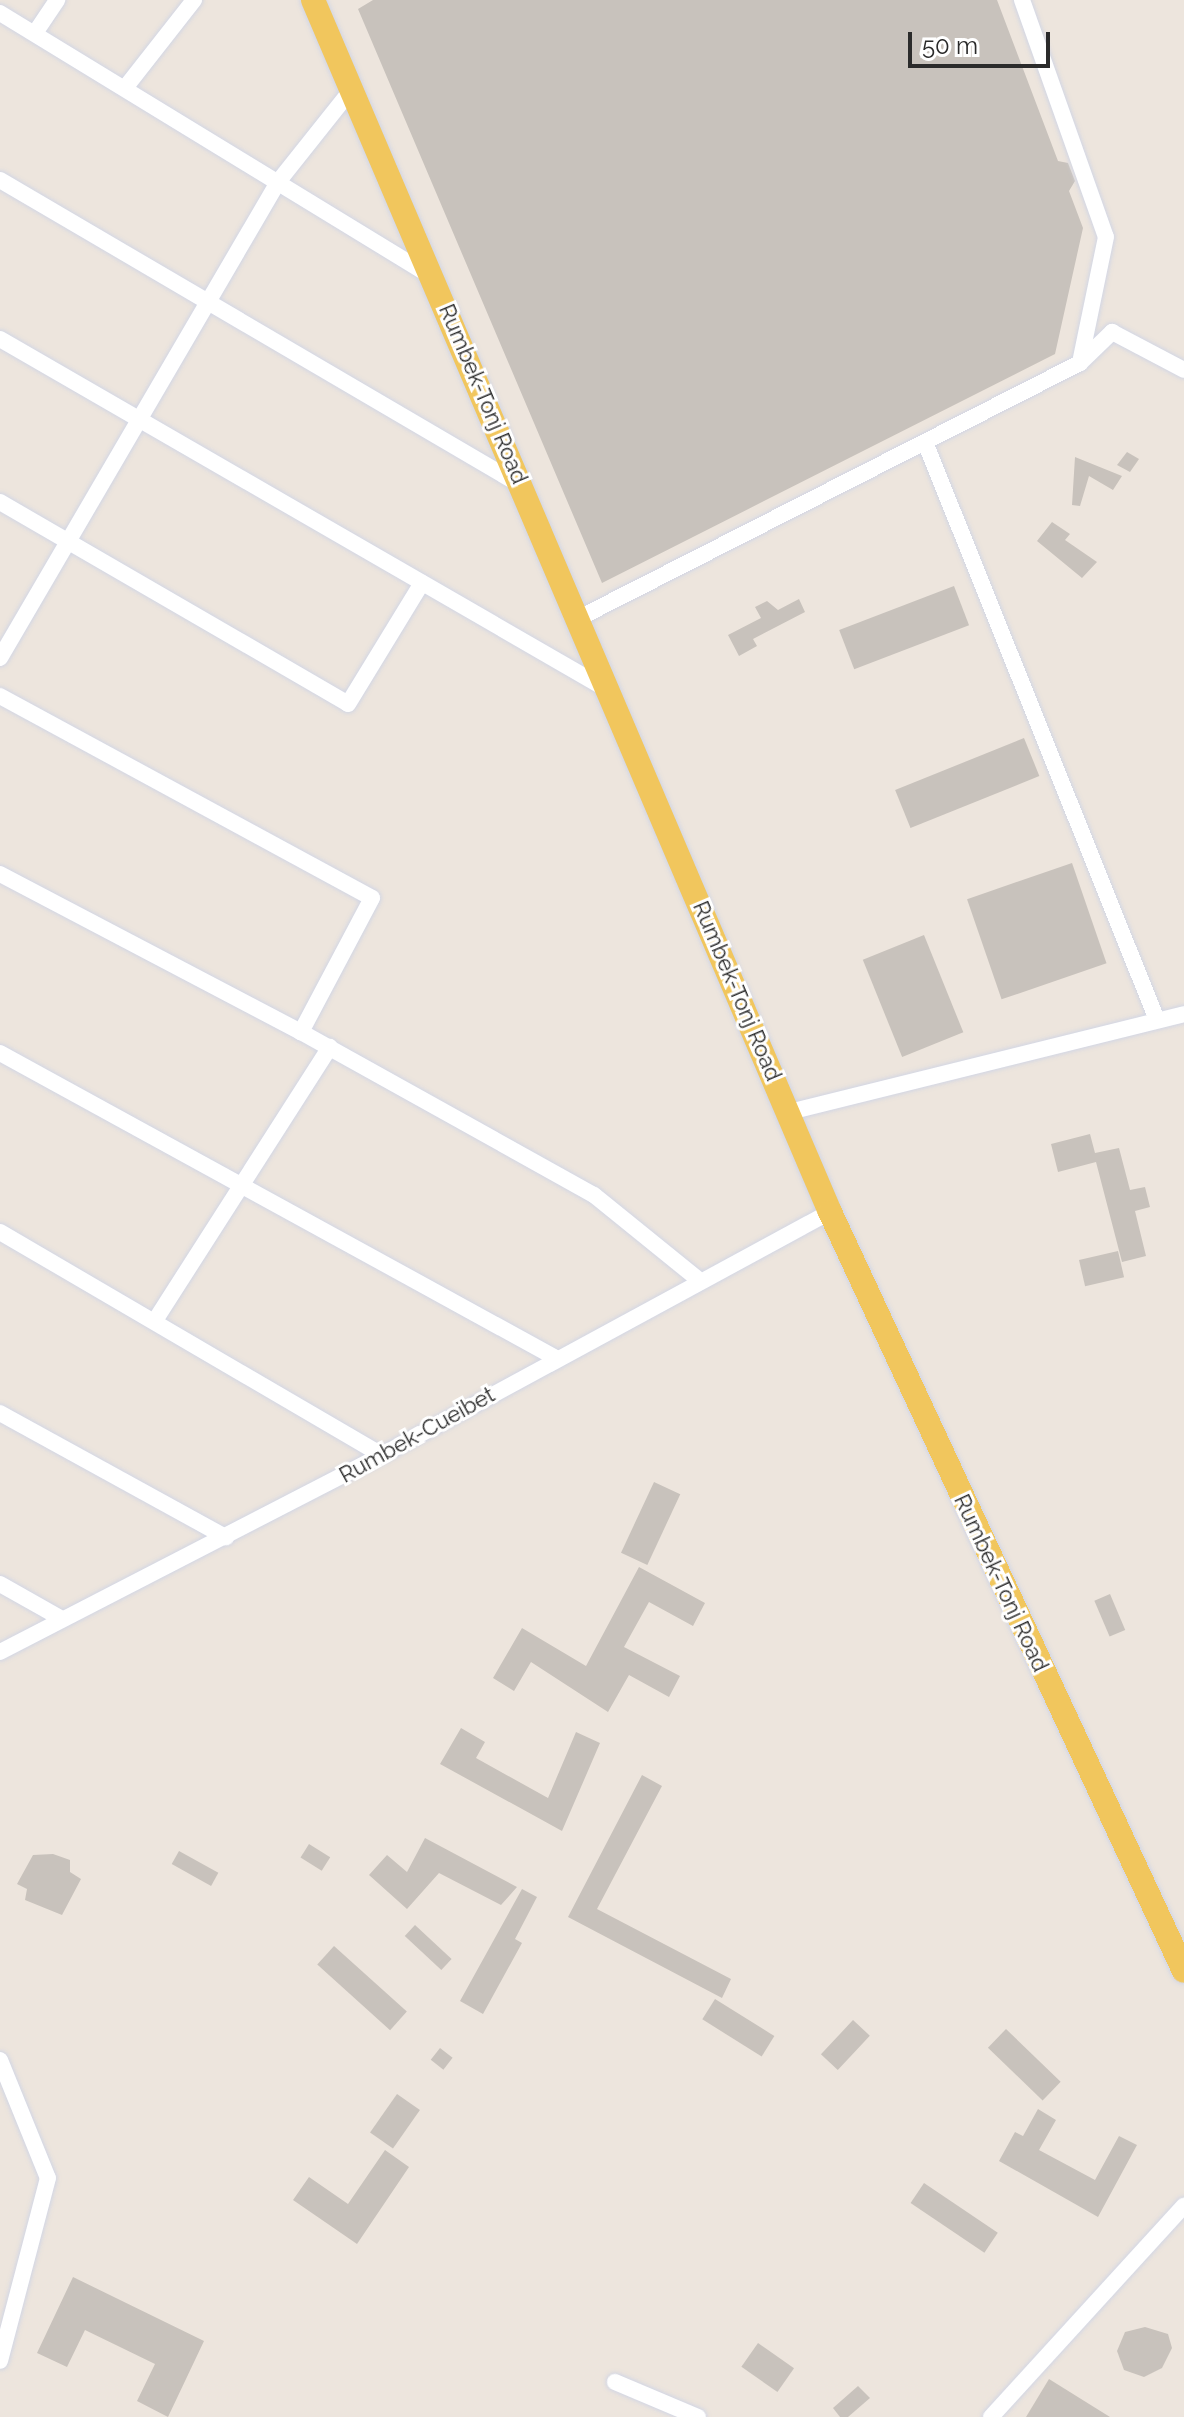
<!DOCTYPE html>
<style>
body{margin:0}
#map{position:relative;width:1184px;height:2417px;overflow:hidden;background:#ede5dd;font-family:Raleway,sans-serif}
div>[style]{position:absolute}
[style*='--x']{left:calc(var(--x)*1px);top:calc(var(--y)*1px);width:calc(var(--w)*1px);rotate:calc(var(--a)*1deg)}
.building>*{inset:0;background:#c8c2bc;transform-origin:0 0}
.roads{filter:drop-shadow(0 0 2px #d2d6e4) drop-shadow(0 0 2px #d2d6e4)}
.street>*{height:16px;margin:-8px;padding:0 8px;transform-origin:8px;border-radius:8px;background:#fff}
.primary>*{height:24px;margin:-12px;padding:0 12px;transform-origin:12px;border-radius:12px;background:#f1c65d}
span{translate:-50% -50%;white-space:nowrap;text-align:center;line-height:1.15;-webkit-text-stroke:6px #fff;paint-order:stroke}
.street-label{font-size:22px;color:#2b2b2b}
.scale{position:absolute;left:908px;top:32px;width:142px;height:36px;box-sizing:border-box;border:4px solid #2b2b2b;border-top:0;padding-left:10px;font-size:24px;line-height:28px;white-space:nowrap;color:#2b2b2b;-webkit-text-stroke:6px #fff;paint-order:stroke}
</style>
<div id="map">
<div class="building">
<i style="clip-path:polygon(373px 0,997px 0,1058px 161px,1068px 163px,1075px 181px,1069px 191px,1083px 228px,1055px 354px,602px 583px,358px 9px)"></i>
<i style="clip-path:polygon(1127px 452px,1139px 459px,1130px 472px,1117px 465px)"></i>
<i style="clip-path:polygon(1075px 457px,1122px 476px,1113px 490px,1089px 476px,1080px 506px,1072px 505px)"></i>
<i style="clip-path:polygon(1052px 522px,1070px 534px,1065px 540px,1097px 562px,1082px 578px,1037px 541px)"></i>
<i style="left:954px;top:586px;width:42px;height:123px;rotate:69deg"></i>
<i style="clip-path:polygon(799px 599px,805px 612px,753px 639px,757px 646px,739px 656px,728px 635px,761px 618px,755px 607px,767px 601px,778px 610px)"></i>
<i style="left:1024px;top:738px;width:41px;height:139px;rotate:68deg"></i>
<i style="left:1072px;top:863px;width:106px;height:111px;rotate:71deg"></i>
<i style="left:924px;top:935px;width:105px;height:66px;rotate:68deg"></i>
<i style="clip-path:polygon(1090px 1134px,1095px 1153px,1119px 1148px,1130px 1190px,1145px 1187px,1150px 1207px,1135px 1211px,1146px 1256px,1122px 1262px,1096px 1162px,1058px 1172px,1051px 1144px)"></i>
<i style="left:1118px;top:1251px;width:27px;height:40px;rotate:77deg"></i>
<i style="left:654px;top:1482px;width:29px;height:78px;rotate:25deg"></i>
<i style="clip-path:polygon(639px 1567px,705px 1603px,693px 1626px,649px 1602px,624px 1647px,680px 1676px,669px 1697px,629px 1675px,608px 1712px,531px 1662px,514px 1691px,493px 1678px,522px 1628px,586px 1666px)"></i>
<i style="left:1110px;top:1594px;width:39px;height:17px;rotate:67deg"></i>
<i style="clip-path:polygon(461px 1728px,485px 1742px,476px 1758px,548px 1798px,576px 1732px,600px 1743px,562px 1831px,440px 1764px)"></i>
<i style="clip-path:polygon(642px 1775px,662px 1786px,597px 1909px,731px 1979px,722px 1998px,568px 1917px)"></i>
<i style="clip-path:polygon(425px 1838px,517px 1887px,501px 1905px,439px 1873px,407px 1909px,369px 1875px,387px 1855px,407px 1872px)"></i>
<i style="left:309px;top:1844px;width:25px;height:16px;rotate:32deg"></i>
<i style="left:179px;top:1851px;width:45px;height:15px;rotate:29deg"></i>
<i style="clip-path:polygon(53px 1854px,70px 1860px,70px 1872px,81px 1879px,62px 1915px,25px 1900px,27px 1889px,17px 1884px,33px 1855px)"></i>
<i style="clip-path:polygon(522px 1889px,537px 1897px,515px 1939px,522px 1943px,483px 2014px,460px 2001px)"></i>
<i style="left:415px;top:1925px;width:50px;height:15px;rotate:43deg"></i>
<i style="left:334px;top:1946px;width:98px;height:25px;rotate:42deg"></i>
<i style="left:715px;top:1999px;width:70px;height:24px;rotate:32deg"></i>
<i style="left:853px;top:2020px;width:23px;height:47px;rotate:43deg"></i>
<i style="left:1006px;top:2029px;width:76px;height:26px;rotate:44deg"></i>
<i style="left:440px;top:2048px;width:16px;height:15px;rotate:38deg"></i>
<i style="left:397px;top:2094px;width:28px;height:47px;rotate:35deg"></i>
<i style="clip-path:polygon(1038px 2109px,1056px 2120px,1039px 2150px,1095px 2180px,1119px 2136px,1137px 2145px,1098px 2217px,999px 2161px,1015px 2132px,1023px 2136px)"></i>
<i style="clip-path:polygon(385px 2150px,409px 2167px,357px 2244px,293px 2200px,309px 2177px,348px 2204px)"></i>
<i style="left:924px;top:2183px;width:89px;height:24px;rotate:34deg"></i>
<i style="clip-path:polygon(73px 2277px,204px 2341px,168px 2417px,137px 2401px,155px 2364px,85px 2330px,67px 2367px,37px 2353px)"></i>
<i style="clip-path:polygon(1145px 2327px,1168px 2334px,1172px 2348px,1162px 2368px,1144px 2377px,1124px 2370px,1117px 2351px,1125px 2332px)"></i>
<i style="left:758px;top:2343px;width:44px;height:29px;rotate:35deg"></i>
<i style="clip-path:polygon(1049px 2379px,1110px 2417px,1026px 2417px)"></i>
<i style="clip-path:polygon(858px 2386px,870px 2398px,848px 2417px,840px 2417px,833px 2408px)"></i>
</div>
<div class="roads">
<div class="street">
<i style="--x:1022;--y:0;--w:251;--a:70.5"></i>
<i style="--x:1106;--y:237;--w:129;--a:101.7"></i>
<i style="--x:0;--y:13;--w:503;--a:31.41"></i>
<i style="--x:35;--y:33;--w:40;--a:-56"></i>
<i style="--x:125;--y:88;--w:112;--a:-51.9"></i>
<i style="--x:0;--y:180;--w:605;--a:30.38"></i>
<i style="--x:0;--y:339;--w:702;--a:30"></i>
<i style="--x:925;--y:442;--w:623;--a:68.13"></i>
<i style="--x:0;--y:502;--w:402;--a:30.1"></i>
<i style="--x:348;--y:704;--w:142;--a:-58.6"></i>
<i style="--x:579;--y:618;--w:562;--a:-26.98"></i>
<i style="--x:1080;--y:363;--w:45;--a:-44.1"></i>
<i style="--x:1112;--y:332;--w:81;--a:27.8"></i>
<i style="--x:0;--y:658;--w:551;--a:-59.71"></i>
<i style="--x:278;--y:182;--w:119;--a:-51.5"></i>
<i style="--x:0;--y:696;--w:423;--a:28.5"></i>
<i style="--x:372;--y:898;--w:152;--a:117.9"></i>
<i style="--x:0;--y:874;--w:340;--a:27.7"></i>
<i style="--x:301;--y:1032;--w:335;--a:29.1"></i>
<i style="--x:594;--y:1195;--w:135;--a:39"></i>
<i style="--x:0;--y:1053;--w:634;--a:28.75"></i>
<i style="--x:789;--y:1112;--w:407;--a:-13.9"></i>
<i style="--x:0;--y:1232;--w:442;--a:30.3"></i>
<i style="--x:156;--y:1319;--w:323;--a:-57.4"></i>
<i style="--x:0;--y:1413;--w:258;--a:28.8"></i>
<i style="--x:0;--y:1584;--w:71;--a:29.4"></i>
<i style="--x:0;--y:1652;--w:430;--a:-27.3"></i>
<i style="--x:382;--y:1455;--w:510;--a:-28.48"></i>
<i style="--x:0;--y:2060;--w:127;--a:67.9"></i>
<i style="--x:48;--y:2178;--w:189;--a:104.7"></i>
<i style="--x:615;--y:2382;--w:90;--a:22.9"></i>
<i style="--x:991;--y:2417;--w:286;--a:-47.6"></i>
</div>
<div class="primary">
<i style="--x:313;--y:0;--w:1318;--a:66.9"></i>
<i style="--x:830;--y:1212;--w:837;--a:65"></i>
</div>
</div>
<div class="street-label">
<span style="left:483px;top:394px;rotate:67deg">Rumbek-Tonj Road</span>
<span style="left:737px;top:991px;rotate:67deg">Rumbek-Tonj Road</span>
<span style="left:417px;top:1435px;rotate:-29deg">Rumbek-Cueibet</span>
<span style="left:1001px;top:1583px;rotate:65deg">Rumbek-Tonj Road</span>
</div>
<div class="scale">50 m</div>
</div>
